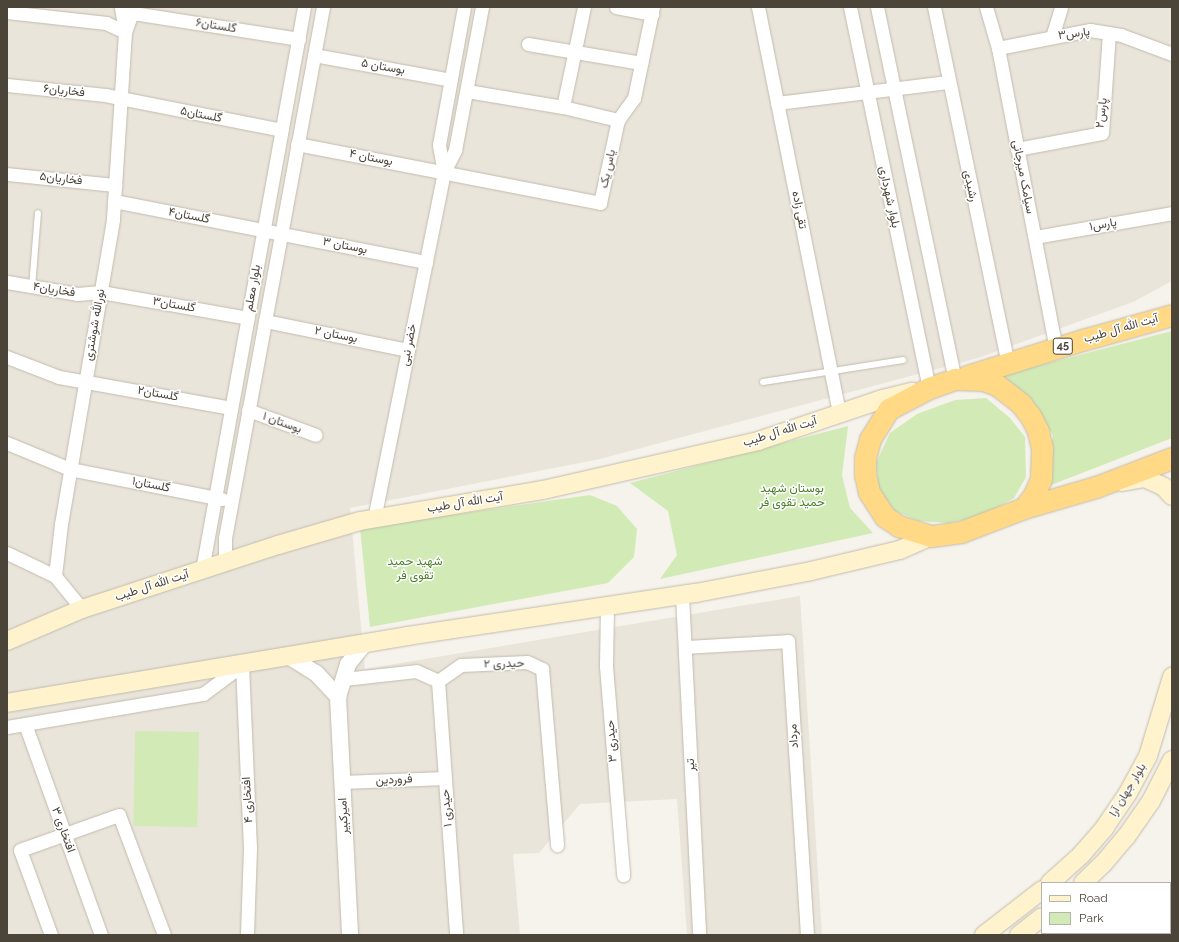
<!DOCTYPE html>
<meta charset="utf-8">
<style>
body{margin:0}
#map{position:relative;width:1179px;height:942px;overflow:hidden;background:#f6f3ec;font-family:Raleway,Vazirmatn,sans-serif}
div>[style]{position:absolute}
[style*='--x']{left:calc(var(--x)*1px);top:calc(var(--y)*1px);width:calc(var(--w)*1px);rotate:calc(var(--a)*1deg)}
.residential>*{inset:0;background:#eae5da}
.green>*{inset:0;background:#d2eab5;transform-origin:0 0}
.roads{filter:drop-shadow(0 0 1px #c2bbae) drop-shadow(0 0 1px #c2bbae)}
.service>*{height:6px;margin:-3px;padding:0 3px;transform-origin:3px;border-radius:3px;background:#fff}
.minor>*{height:13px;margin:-6.5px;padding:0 6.5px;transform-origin:6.5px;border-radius:6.5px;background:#fff}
.tertiary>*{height:16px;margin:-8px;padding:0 8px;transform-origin:8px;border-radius:8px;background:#fff}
.secondary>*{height:18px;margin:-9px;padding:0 9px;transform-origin:9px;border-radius:9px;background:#fff3cd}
.trunk>*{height:21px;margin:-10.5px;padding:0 10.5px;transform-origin:10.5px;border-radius:10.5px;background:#ffd985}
span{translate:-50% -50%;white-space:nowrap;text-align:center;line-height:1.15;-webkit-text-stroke:3px #fff;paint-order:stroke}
.shield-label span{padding:1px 3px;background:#fff;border:1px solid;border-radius:3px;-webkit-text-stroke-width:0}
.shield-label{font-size:11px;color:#4b4439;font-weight:700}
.street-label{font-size:12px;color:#4b4439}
.park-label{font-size:12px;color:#4a7f2a}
.frame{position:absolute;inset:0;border:8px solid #4b4439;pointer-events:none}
.legend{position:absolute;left:1041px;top:882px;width:130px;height:52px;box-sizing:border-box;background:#fff;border:1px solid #b7b4b0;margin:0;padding:5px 7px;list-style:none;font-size:12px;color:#4b4439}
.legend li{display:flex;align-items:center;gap:8px;height:20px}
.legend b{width:20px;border:1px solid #b7b4b0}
</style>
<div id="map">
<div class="residential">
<i style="clip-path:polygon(7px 7px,1172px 7px,1172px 281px,1133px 302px,978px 358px,600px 459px,350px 508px,365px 669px,800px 596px,822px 935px,687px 935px,677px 799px,580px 804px,539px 853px,513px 854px,520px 935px,7px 935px)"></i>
</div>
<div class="green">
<i style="clip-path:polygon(1172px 331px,1172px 438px,1046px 487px,1053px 435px,1032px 403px,999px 376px)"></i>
<i style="clip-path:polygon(986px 398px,1010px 418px,1025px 437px,1026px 477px,1014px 498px,982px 516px,948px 523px,919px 521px,895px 511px,879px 491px,876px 463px,890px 433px,917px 414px,955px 400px)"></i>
<i style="clip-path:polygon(848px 426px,842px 475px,850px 508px,873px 533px,660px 579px,677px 555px,668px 511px,630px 483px)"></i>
<i style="clip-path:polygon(590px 495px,617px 506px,637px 529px,634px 557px,608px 583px,370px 627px,360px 528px)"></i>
<i style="left:135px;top:731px;width:64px;height:95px;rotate:1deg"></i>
</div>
<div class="roads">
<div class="service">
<i style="--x:32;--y:287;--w:74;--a:-85.4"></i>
<i style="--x:763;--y:382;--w:142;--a:-8.9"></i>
</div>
<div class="minor">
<i style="--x:121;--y:7;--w:25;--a:81"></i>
<i style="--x:125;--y:32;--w:27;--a:-70"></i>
<i style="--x:464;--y:7;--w:140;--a:100.3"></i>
<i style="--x:439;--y:145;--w:27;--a:80"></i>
<i style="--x:444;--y:172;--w:25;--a:-63"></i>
<i style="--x:455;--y:150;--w:146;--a:-79.3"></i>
<i style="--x:584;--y:7;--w:102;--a:101.9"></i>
<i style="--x:563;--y:107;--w:57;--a:13.3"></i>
<i style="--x:616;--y:7;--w:37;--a:11"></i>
<i style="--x:758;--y:7;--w:415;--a:78.7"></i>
<i style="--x:850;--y:7;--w:389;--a:78.3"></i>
<i style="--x:877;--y:7;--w:380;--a:78.2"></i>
<i style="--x:934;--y:7;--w:365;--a:78.3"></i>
<i style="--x:986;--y:7;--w:43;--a:73.7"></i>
<i style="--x:998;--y:48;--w:306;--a:79.1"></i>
<i style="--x:7;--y:12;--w:100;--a:6.3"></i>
<i style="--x:106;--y:23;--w:21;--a:25"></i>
<i style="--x:125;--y:32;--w:188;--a:93.7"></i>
<i style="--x:113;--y:220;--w:308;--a:99.7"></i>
<i style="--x:61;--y:524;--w:52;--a:96.6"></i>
<i style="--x:55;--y:576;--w:43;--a:50.7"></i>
<i style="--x:133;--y:13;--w:168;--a:8.9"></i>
<i style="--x:1052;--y:37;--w:31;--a:-73"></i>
<i style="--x:528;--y:44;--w:115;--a:9.5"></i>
<i style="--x:998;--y:48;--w:94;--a:-11.1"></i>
<i style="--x:1090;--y:30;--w:31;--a:9"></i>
<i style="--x:1121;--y:35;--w:54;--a:20.4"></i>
<i style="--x:314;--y:55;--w:139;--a:10.3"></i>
<i style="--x:7;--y:85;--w:99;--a:5.8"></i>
<i style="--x:105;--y:95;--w:180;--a:11.2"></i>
<i style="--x:467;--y:91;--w:97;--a:9.5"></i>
<i style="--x:777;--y:103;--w:172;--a:-7"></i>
<i style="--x:297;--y:144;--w:309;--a:11"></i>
<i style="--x:600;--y:203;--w:85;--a:-77.8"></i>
<i style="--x:618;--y:120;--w:27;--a:-54"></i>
<i style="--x:634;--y:98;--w:93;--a:-78.2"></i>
<i style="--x:1017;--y:149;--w:86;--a:-10.7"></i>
<i style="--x:1102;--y:133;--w:100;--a:-86"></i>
<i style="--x:7;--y:174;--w:109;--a:5.8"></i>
<i style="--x:114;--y:201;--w:318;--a:11.1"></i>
<i style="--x:1035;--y:237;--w:139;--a:-9.9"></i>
<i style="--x:7;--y:282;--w:71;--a:9.7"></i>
<i style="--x:77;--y:294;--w:24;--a:-5"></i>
<i style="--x:101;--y:292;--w:149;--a:10"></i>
<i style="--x:265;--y:321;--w:146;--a:11.5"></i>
<i style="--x:7;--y:357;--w:56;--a:21"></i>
<i style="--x:59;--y:377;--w:175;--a:10.2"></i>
<i style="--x:248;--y:410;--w:72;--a:20.2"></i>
<i style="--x:7;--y:443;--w:68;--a:22.4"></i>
<i style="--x:70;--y:469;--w:155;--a:11.2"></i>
<i style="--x:374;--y:519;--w:354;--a:-78.6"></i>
<i style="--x:7;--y:553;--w:53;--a:25.6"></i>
<i style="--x:225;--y:562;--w:24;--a:-90"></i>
<i style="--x:225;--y:538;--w:540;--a:-79.54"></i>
<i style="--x:202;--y:570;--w:572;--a:-79.73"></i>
<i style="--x:682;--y:595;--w:340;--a:87.1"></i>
<i style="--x:607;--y:607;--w:59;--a:91"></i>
<i style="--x:606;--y:666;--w:210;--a:85.3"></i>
<i style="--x:685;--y:647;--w:103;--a:-3.3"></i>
<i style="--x:788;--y:641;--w:295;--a:86.3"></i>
<i style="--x:242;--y:665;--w:183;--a:87.5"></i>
<i style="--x:250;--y:848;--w:87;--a:92"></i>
<i style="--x:344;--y:679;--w:72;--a:-6.3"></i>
<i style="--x:416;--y:671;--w:24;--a:24"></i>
<i style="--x:438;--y:681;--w:28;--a:-35"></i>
<i style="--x:461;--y:665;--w:66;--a:-2.6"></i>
<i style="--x:527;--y:662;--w:17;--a:25"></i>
<i style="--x:542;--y:669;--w:177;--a:85.1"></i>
<i style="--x:438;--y:681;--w:255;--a:85.9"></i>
<i style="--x:25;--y:724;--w:224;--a:70.2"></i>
<i style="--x:7;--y:727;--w:199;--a:-9.6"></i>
<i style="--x:203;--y:694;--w:49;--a:-36.6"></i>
<i style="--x:342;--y:782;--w:103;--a:-2.2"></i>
<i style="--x:51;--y:935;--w:90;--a:-110"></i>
<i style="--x:20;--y:850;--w:105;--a:-19.5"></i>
<i style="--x:119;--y:815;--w:128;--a:69.4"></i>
</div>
<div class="tertiary">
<i style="--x:290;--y:657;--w:31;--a:32"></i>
<i style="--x:316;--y:673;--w:33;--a:47"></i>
<i style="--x:338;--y:697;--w:34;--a:-73"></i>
<i style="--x:348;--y:664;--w:27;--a:-51"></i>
<i style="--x:338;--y:697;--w:238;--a:87.1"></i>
</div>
<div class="secondary">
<i style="--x:1122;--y:482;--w:23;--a:-10"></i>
<i style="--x:1145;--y:478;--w:21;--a:25"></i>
<i style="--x:1164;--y:487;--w:12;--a:48"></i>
<i style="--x:7;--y:641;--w:82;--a:-23.1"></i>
<i style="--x:82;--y:609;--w:206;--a:-18.1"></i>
<i style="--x:278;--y:545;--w:85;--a:-16.3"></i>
<i style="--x:360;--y:521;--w:186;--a:-9.6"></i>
<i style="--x:543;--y:490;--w:221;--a:-12.8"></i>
<i style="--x:758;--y:441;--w:132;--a:-18.6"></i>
<i style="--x:883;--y:399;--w:30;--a:-14"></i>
<i style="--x:7;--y:703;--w:406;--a:-9.5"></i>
<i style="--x:407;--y:636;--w:292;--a:-8.5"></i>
<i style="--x:696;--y:593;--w:117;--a:-10.8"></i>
<i style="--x:811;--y:571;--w:91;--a:-13.3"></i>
<i style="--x:900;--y:550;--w:34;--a:-24"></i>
<i style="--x:1050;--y:883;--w:42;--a:-42.1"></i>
<i style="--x:1081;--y:855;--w:37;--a:-49"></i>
<i style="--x:1105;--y:827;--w:41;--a:-55.9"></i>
<i style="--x:1128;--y:793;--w:42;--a:-61.6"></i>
<i style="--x:1148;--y:756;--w:83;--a:-73.1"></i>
<i style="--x:1083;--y:883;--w:28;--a:-44"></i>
<i style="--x:1103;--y:864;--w:35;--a:-50"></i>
<i style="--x:1126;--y:837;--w:44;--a:-55.2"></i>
<i style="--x:1151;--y:801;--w:46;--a:-62.9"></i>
<i style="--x:984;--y:935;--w:73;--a:-37.8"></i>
<i style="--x:1019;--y:935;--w:29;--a:-38"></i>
</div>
<div class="trunk">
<i style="--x:967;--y:376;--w:125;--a:-17.3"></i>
<i style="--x:1086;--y:339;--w:89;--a:-15.6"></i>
<i style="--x:955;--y:379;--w:28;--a:2"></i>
<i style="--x:983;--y:380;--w:15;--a:20"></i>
<i style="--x:997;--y:385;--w:31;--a:38"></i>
<i style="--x:1021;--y:404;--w:16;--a:52"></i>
<i style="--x:1031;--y:417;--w:16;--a:63"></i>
<i style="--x:1038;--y:431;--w:17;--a:77"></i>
<i style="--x:1042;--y:448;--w:31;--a:92"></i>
<i style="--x:1041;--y:479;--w:17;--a:114"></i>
<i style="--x:1034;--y:495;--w:16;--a:128"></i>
<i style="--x:1024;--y:508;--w:67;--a:159.1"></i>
<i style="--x:961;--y:532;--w:30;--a:172"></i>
<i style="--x:931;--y:536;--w:34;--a:-163"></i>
<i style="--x:899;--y:526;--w:17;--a:-147"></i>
<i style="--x:885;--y:517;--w:30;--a:-123"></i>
<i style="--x:869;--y:492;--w:17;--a:-103"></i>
<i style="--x:865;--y:475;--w:17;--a:-90"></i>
<i style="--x:865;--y:458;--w:20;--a:-75"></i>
<i style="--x:870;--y:439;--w:36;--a:-58"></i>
<i style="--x:889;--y:409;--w:45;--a:-27.7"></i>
<i style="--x:929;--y:388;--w:28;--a:-19"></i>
<i style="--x:1024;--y:508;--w:75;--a:-16.3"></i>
<i style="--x:1096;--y:487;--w:81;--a:-20.9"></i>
</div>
</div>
<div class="shield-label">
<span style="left:1063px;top:346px">45</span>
</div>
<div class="street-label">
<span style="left:216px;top:26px;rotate:9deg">گلستان۶</span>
<span style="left:1074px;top:34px;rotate:-7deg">پارس۳</span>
<span style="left:383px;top:67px;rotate:10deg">بوستان ۵</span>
<span style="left:64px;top:91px;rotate:6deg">فخاریان۶</span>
<span style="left:1102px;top:113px;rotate:-83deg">پارس۲</span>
<span style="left:201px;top:115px;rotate:11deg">گلستان۵</span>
<span style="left:371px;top:158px;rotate:11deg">بوستان ۴</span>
<span style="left:608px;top:169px;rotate:-78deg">یاس یک</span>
<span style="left:1023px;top:177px;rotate:79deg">سیامک میرجانی</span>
<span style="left:61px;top:179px;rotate:6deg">فخاریان۵</span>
<span style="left:970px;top:186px;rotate:78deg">رشیدی</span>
<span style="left:889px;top:197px;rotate:78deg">بلوار شهرداری</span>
<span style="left:799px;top:210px;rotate:79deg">تقی زاده</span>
<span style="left:189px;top:216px;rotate:11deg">گلستان۴</span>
<span style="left:1103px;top:225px;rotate:-10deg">پارس۱</span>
<span style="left:345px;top:246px;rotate:11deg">بوستان ۳</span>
<span style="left:253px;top:288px;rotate:-80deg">بلوار معلم</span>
<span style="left:54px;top:290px;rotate:9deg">فخاریان۴</span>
<span style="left:174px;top:305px;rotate:10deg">گلستان۳</span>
<span style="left:95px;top:325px;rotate:-80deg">نورالله شوشتری</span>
<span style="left:1121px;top:329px;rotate:-16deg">آیت الله آل طیب</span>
<span style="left:336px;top:335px;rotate:11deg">بوستان ۲</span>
<span style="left:409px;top:345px;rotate:-79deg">خضر نبی</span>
<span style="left:158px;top:394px;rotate:10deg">گلستان۲</span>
<span style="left:282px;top:423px;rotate:20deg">بوستان ۱</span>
<span style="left:780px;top:432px;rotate:-17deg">آیت الله آل طیب</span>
<span style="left:151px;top:485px;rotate:11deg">گلستان۱</span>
<span style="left:465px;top:503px;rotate:-9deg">آیت الله آل طیب</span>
<span style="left:152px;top:586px;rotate:-18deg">آیت الله آل طیب</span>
<span style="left:504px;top:664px;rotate:-1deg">حیدری ۲</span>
<span style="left:794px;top:736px;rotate:-94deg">مرداد</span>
<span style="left:612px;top:741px;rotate:-94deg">حیدری ۳</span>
<span style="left:691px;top:765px;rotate:-93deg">تیر</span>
<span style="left:394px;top:780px;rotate:-3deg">فروردین</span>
<span style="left:1128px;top:790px;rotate:-59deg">بلوار جهان آرا</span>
<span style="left:248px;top:800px;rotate:-93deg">افتخاری ۴</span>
<span style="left:447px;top:808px;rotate:-94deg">حیدری ۱</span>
<span style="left:344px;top:816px;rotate:-93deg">امیرکبیر</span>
<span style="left:63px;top:830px;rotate:70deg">افتخاری ۳</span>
</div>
<div class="park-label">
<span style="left:792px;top:496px">بوستان شهید<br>حمید تقوی فر</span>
<span style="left:415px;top:569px">شهید حمید<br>تقوی فر</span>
</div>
<div class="frame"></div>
<ul class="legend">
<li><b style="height:5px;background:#fff3cd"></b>Road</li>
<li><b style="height:11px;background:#d2eab5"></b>Park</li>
</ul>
</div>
